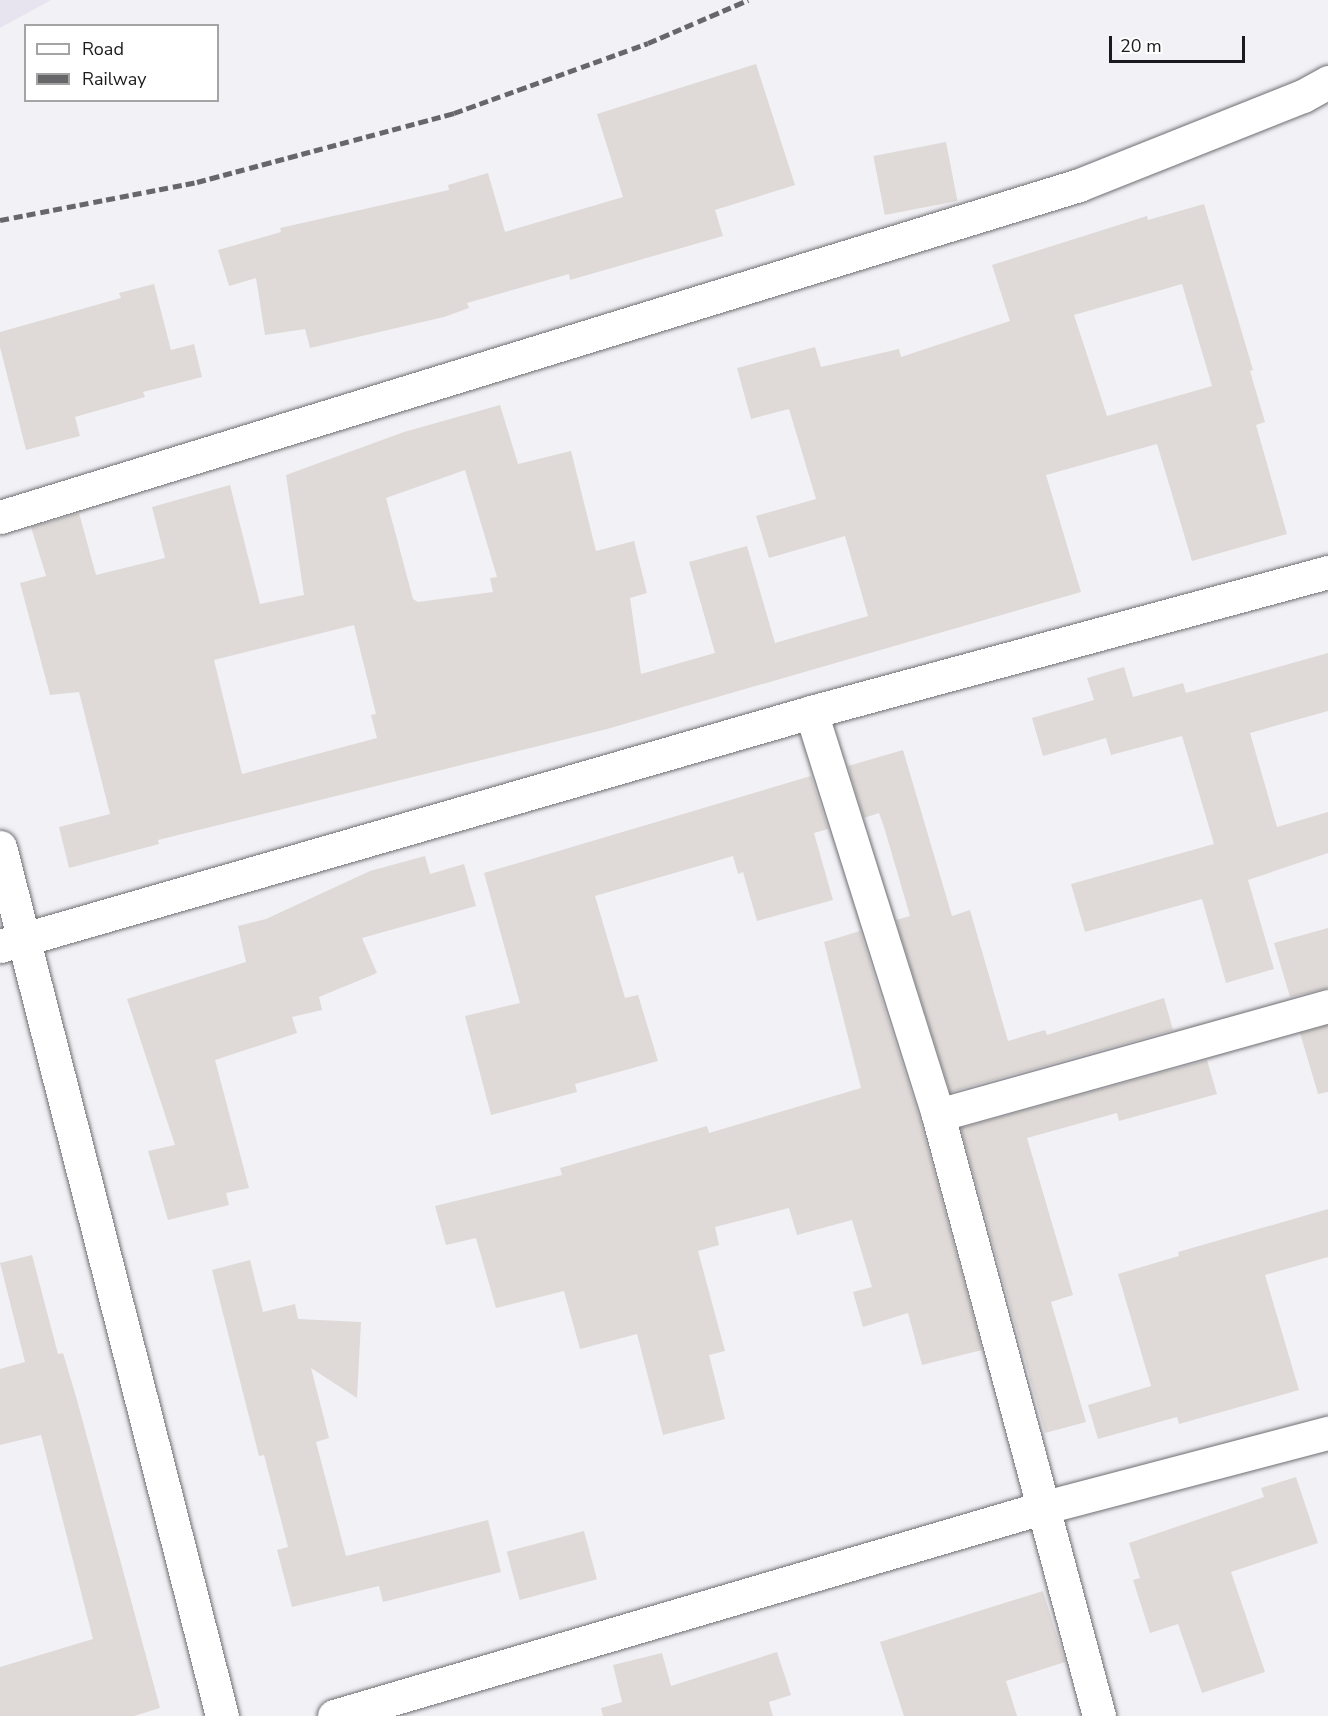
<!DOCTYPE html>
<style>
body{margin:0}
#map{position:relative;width:1328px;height:1716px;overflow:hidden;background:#f2f1f6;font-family:"Nunito Sans",sans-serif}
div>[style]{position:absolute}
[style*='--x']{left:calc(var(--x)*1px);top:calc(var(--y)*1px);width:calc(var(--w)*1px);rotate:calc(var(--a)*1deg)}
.built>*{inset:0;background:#e7e4f0}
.building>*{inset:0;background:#dfdad7;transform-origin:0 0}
.roads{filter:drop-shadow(0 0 2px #6f6e72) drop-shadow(0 0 2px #6f6e72)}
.minor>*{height:33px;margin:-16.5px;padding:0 16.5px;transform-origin:16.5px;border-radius:16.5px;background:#fff}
.tertiary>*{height:33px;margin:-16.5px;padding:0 16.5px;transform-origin:16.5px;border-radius:16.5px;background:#fff}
.rail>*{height:4.5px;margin-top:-2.25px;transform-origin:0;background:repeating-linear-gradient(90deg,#67676a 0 9px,transparent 0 13.5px)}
span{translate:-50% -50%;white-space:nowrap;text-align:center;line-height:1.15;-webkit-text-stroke:4.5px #fff;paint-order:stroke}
.legend{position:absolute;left:24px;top:24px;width:195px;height:78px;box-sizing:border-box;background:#fff;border:2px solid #a4a4a5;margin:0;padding:8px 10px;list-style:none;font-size:18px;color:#1b1b1d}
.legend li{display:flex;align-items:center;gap:12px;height:30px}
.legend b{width:30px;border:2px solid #a4a4a5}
.scale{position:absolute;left:1109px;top:36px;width:136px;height:27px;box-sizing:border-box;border:3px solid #1b1b1d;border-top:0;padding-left:8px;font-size:18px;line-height:21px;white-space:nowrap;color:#1b1b1d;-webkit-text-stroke:4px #fff;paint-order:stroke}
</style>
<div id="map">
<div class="built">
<i style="clip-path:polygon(0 0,51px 0,0 28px)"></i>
</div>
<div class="building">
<i style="clip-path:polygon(756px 64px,795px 185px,715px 210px,723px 236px,570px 280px,569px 274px,467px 303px,469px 308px,444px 317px,310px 348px,305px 329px,265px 335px,256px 278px,229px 286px,218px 250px,281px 232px,280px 228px,449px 190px,448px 185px,488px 173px,505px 232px,623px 197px,597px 114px)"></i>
<i style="left:946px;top:142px;width:60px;height:74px;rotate:79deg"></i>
<i style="clip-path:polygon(evenodd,1204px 204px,1253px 370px,1250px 371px,1265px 422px,1256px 425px,1287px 534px,1192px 561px,1157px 444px,1046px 475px,1081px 592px,607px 729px,158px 840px,159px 844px,69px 868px,59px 827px,110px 814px,79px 692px,50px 695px,20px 583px,46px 576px,31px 527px,79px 513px,96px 575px,165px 558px,152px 507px,230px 485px,260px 604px,304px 595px,286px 475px,404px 432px,500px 405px,518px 464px,571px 451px,596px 551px,634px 541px,647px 593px,630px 598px,641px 674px,715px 653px,689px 562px,747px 546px,775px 643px,868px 616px,845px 536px,769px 558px,756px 516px,816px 499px,789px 409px,751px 419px,737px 368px,815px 347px,821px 367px,899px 349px,901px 357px,1010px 321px,992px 265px,1147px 216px,1148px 220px,1204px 204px,1182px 284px,1212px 386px,1107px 416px,1074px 315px,1182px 284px,1204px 204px,465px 470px,497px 577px,490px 578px,493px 592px,418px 602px,413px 599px,386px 498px,465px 470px,1204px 204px,354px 625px,376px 714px,371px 715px,377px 738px,242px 774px,214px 660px,354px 625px)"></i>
<i style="clip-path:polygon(154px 284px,171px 350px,194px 344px,202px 377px,143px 392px,145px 397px,75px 417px,80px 436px,26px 450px,0 347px,0 332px,121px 298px,119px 293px)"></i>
<i style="clip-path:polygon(1328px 653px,1328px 711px,1250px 733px,1277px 827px,1328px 812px,1328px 853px,1248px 880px,1274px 969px,1226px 983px,1202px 899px,1085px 932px,1071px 884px,1214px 844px,1182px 736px,1111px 755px,1106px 738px,1043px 756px,1032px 718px,1094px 700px,1087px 678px,1124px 667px,1133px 697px,1183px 683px,1186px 693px)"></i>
<i style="clip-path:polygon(903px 750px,952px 916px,970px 910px,1008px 1041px,1045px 1030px,1047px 1035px,1164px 998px,1173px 1030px,950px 1092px,896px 920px,910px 916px,884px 827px,879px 813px,864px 818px,848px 766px)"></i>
<i style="clip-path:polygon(811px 776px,828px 829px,814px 833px,833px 900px,757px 921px,743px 872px,738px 874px,733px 856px,595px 896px,625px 998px,638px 995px,658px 1061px,575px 1084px,577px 1092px,491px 1115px,465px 1016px,520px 1003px,484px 873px)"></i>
<i style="clip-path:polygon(425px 856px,430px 874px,464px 864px,476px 906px,362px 938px,377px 973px,319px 997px,322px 1010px,292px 1017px,297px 1033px,215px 1060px,249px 1188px,226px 1193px,229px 1205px,168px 1220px,148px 1151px,175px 1145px,127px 999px,246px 962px,238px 926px,266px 919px,370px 871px)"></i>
<i style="clip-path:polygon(1328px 928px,1328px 988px,1290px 997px,1274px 943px)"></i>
<i style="clip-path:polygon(860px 931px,920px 1120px,982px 1350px,922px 1365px,908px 1313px,863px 1327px,853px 1292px,872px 1287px,852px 1220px,797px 1235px,789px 1208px,715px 1227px,719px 1245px,698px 1251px,725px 1351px,709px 1355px,725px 1419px,663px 1435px,637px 1334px,580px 1349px,564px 1291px,496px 1308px,476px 1238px,446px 1245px,435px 1206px,562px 1175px,560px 1168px,707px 1126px,709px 1133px,861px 1088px,824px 942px)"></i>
<i style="clip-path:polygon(1328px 1025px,1328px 1092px,1318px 1094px,1300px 1033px)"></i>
<i style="clip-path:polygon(1207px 1060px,1217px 1094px,1119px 1121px,1117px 1113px,1027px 1138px,1073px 1295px,1051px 1302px,1086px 1422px,1045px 1433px,961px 1128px)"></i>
<i style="clip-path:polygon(1328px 1209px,1328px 1257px,1265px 1275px,1299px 1390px,1179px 1424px,1177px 1417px,1098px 1439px,1088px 1405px,1151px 1386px,1118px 1274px,1179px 1256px,1178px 1252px)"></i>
<i style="clip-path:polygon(32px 1255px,58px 1354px,63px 1353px,77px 1400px,160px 1708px,134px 1716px,0 1716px,0 1667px,93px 1639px,41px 1435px,0 1445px,0 1369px,25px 1362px,0 1263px)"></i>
<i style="clip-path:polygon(250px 1260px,263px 1312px,295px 1304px,298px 1319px,361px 1322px,357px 1398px,311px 1368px,329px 1438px,316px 1442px,346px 1556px,488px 1520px,501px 1572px,383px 1602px,379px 1586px,292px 1607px,277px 1550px,288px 1547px,264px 1455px,259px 1456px,212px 1270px)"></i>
<i style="clip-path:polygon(1296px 1477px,1318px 1543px,1231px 1572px,1265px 1672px,1202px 1693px,1178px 1624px,1150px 1633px,1133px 1580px,1140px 1578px,1129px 1543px,1264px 1497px,1261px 1488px)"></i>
<i style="left:584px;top:1531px;width:50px;height:80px;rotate:75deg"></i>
<i style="clip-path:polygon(1043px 1591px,1065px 1662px,1006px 1681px,1017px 1716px,904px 1716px,880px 1642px)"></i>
<i style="clip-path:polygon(777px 1652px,791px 1695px,769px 1702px,773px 1716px,603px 1716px,601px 1708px,622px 1702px,613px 1665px,662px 1653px,671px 1686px)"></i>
</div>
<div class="roads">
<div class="minor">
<i style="--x:0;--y:517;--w:1129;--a:-17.1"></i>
<i style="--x:1079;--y:185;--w:241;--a:-21.7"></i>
<i style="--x:1303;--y:96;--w:29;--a:-29"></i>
<i style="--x:811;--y:712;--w:423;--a:72.5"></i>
<i style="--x:938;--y:1115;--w:622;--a:75"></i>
<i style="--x:0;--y:847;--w:897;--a:75.67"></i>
<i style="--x:938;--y:1115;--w:405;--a:-15.6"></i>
<i style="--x:334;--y:1716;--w:741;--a:-16.38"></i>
<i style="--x:1045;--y:1507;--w:293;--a:-14.7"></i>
</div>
<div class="tertiary">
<i style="--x:0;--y:946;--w:844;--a:-16.09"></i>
<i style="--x:811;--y:712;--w:536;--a:-15.15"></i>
</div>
</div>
<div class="rail">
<i style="--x:0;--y:220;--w:201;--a:-10.9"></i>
<i style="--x:197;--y:182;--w:266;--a:-15"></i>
<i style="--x:454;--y:113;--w:206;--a:-19.8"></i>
<i style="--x:648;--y:43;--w:109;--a:-23.3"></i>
</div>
<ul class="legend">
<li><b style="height:8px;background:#fff"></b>Road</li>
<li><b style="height:8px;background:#67676a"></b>Railway</li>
</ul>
<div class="scale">20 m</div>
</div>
